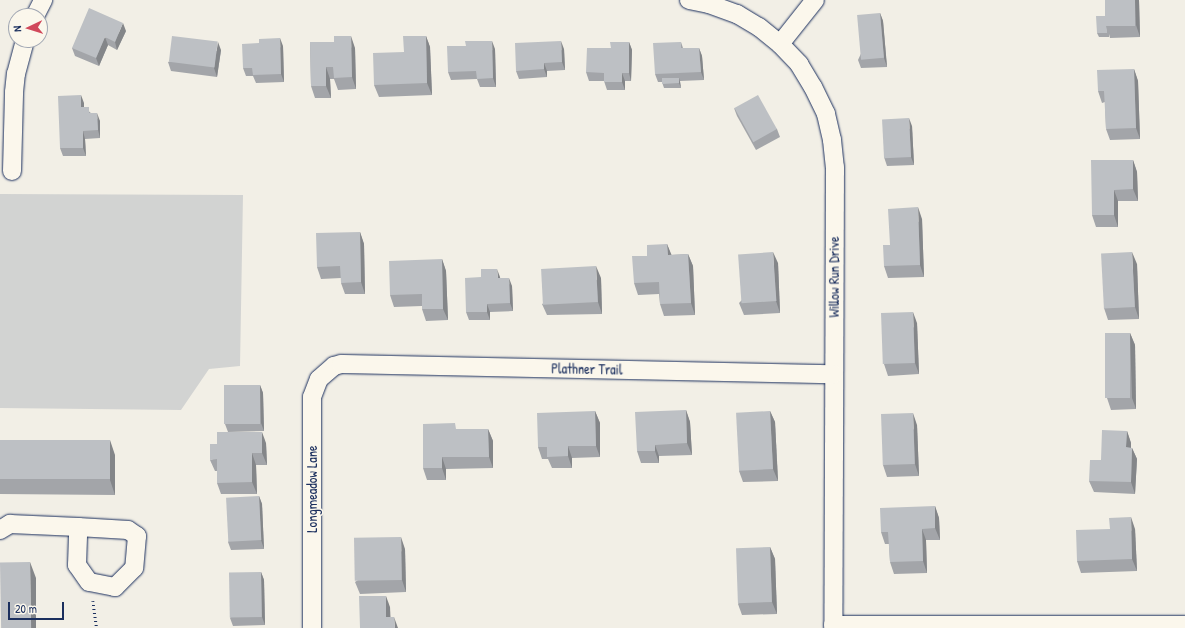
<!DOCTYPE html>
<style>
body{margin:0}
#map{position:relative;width:1185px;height:628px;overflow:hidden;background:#f2efe6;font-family:"Patrick Hand",sans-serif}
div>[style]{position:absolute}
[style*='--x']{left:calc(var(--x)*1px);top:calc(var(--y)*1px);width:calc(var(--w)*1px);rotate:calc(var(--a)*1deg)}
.green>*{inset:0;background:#d2d3d2}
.path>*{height:2.5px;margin-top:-1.25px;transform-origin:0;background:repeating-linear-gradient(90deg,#1b2f5e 0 1px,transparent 0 4px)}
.roads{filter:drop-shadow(0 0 1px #1b2f5e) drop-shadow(0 0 1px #1b2f5e)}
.street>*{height:18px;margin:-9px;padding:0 9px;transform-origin:9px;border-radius:9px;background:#fbf7ec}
.wall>*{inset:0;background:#a3a5a9}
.shaded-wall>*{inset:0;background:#848689}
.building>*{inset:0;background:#bdc0c4;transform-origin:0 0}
span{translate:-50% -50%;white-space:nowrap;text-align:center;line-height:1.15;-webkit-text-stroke:3px #fbf7ec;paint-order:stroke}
.street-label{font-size:14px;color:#1b2f5e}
.north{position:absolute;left:8px;top:8px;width:40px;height:40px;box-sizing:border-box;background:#fbf7ec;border:1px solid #a1a7b3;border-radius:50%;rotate:266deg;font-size:11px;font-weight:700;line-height:16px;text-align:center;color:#1b2f5e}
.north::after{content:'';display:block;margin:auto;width:14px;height:18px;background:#d1495b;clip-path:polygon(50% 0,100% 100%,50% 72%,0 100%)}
.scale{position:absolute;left:8px;top:602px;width:56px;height:18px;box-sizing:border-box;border:2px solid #1b2f5e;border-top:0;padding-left:5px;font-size:12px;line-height:14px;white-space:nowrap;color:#1b2f5e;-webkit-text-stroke:3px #fbf7ec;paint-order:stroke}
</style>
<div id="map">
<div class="green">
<i style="clip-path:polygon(0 194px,243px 195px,240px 366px,209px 369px,181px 410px,0 408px)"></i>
</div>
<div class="path">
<i style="--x:93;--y:601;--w:27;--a:82"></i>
</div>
<div class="roads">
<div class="street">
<i style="--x:689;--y:0;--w:20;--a:11"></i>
<i style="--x:709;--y:4;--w:30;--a:20"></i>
<i style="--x:737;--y:14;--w:26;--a:31"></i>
<i style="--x:759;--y:27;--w:27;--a:39"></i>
<i style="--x:780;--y:44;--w:28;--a:46"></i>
<i style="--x:799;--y:64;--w:27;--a:59"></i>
<i style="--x:813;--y:87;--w:30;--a:64"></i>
<i style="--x:826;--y:114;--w:27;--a:77"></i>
<i style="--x:832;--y:140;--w:27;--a:84"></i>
<i style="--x:835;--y:167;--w:461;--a:90.2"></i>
<i style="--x:35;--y:16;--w:18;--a:-63"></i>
<i style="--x:780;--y:44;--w:56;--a:-51.5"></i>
<i style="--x:12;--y:171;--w:79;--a:-88.5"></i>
<i style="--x:14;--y:92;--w:18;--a:-84"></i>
<i style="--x:16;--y:74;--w:35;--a:-75"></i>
<i style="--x:0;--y:530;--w:12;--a:-31"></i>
<i style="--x:10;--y:524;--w:68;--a:2.5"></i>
<i style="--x:78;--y:527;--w:50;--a:3.4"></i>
<i style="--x:128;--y:530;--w:11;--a:34"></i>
<i style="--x:137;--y:536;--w:32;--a:95"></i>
<i style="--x:134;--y:568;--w:27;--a:135"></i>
<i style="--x:115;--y:587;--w:26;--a:-169"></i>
<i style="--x:89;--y:582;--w:21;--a:-125"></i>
<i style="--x:77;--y:565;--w:38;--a:-88"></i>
<i style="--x:833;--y:625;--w:352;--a:0"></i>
<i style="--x:312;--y:628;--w:231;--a:-90"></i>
<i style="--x:312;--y:397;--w:19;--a:-69"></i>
<i style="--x:319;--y:379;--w:20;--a:-41"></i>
<i style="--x:334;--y:366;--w:7;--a:-16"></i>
<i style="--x:341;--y:364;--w:493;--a:1.2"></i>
</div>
</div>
<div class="wall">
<i style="clip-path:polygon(1105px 0,1139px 0,1140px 37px,1110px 38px,1109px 34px,1109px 37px,1099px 37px,1097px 33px,1106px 16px)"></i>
<i style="clip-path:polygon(880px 13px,883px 21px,887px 67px,861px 68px,858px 60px)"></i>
<i style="clip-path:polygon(126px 31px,117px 50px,108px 45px,99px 66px,75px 56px,72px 48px)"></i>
<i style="clip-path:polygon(426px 36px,430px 47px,432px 95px,379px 97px,374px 85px)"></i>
<i style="clip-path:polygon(310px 42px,355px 48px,356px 89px,338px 90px,334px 79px,330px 79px,331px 98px,315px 98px,311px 86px)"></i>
<i style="clip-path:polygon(629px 42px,632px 50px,631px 81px,625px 81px,625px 90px,607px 90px,604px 81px,589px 81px,586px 72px)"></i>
<i style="clip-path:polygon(681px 42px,683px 48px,699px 48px,702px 56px,704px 80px,680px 81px,681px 88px,664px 88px,662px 82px,658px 82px,655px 74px)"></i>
<i style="clip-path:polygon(283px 46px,284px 82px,256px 83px,253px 76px,246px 76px,243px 68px)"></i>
<i style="clip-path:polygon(495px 49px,496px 87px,480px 87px,477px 79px,451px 80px,448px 72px)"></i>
<i style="clip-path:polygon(564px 49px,565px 70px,547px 71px,547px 77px,519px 79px,516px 71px)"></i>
<i style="clip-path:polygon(221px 50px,217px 77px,171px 71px,168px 62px)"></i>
<i style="clip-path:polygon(1134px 69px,1138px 81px,1140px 139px,1110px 140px,1106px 129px,1105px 102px,1102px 103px,1098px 91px)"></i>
<i style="clip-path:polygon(84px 103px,84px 107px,100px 121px,100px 138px,85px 139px,86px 156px,63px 156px,60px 148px)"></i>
<i style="clip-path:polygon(734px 108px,777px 129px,780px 137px,756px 150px,737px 116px)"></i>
<i style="clip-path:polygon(912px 126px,914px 165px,887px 166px,884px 157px)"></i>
<i style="clip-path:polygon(1133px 160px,1137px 172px,1138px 201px,1118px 201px,1118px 227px,1096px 227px,1092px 215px)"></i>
<i style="clip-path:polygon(922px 219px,924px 277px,888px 278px,884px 266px,890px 245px)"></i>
<i style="clip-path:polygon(360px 232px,364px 244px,365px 294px,345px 294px,341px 283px,341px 278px,321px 279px,317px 267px)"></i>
<i style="clip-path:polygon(667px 244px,671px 255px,688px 254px,693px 266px,695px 315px,664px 316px,660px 304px,659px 294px,638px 295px,634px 283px,647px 256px)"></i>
<i style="clip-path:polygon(442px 259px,446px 271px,448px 320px,426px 321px,422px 309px,422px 306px,394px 307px,390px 295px)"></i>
<i style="clip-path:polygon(778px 263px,780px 313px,744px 315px,739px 303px)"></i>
<i style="clip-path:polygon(1137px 264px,1139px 319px,1108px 320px,1104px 308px)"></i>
<i style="clip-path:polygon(500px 277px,500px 278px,512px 286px,513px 311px,490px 312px,490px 320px,469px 320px,466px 312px)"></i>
<i style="clip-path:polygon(601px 278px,602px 314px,547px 315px,542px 304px)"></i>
<i style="clip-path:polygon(917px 323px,919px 374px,888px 376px,884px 364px)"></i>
<i style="clip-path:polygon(1130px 333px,1135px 345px,1136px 409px,1111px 410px,1107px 398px)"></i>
<i style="clip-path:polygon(260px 385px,263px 393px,264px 431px,228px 432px,225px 424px)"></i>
<i style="clip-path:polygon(686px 410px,690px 422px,692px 455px,659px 456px,659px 463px,641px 463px,637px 451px)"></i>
<i style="clip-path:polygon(595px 411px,600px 423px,600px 457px,572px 458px,572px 468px,552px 468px,548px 459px,542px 459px,538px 447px)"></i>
<i style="clip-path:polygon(770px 411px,775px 422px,778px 481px,743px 482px,739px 471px)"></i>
<i style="clip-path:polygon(917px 425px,919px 476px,887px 477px,883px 465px)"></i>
<i style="clip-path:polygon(458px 429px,488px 429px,493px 441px,493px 468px,446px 469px,446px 480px,427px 480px,423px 468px)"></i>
<i style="clip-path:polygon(1127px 431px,1131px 443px,1131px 448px,1132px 448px,1137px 459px,1135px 494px,1094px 492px,1089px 481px,1101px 460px)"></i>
<i style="clip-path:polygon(0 440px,115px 455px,115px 495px,0 494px)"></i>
<i style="clip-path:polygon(266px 443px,267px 465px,256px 465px,257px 494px,221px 494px,217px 483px,217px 471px,215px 471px,210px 460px)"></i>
<i style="clip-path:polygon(259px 496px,262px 504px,264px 549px,231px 550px,228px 542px)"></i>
<i style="clip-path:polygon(935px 506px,939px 518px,940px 540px,926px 540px,927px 573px,894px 574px,890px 562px,889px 544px,885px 544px,881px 532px)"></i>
<i style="clip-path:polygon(1135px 529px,1137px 571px,1081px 573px,1077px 561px)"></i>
<i style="clip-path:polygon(770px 547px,775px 559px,777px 614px,742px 615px,738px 604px)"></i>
<i style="clip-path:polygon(405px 549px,406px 592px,360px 594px,355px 582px)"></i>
<i style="clip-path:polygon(261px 572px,264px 580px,265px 625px,233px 626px,230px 618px)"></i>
</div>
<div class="shaded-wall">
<i style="clip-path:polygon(1135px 0,1139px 0,1140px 37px,1136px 25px)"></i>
<i style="clip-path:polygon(880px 13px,883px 21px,887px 67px,884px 58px)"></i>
<i style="clip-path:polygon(123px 23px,126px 31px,117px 50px,115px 42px)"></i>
<i style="clip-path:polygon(351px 36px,355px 48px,356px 89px,352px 77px)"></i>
<i style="clip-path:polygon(426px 36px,430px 47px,432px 95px,427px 83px)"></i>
<i style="clip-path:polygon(105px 37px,108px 45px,99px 66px,96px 58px)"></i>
<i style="clip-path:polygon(280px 38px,283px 46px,284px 82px,281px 74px)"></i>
<i style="clip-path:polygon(492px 41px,495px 49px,496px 87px,493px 78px)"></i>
<i style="clip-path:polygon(561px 41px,564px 49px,565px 70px,562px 62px)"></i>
<i style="clip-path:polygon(218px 42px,221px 50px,217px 77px,214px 68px)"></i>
<i style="clip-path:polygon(629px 42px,632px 50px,631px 81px,629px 73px)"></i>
<i style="clip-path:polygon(699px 48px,702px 56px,704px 80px,701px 72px)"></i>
<i style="clip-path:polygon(544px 63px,547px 71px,547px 77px,544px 69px)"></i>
<i style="clip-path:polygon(326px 67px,330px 79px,331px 98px,326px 86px)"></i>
<i style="clip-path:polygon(1134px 69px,1138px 81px,1140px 139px,1136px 128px)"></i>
<i style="clip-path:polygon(622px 73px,625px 81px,625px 90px,622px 82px)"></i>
<i style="clip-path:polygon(679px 78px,680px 82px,681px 88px,679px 83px)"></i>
<i style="clip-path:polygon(81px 95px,84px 103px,84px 115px,81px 107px)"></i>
<i style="clip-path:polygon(97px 113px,100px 121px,100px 138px,98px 130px)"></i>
<i style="clip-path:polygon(909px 118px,912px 126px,914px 165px,911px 157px)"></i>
<i style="clip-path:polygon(83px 131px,85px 139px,86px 156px,83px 148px)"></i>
<i style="clip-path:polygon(1133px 160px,1137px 172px,1138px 201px,1133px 189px)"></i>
<i style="clip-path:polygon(1114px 190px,1118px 201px,1118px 227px,1114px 215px)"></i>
<i style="clip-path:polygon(918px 207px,922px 219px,924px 277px,920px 265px)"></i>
<i style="clip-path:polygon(360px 232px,364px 244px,365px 294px,361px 282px)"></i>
<i style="clip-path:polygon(667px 244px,672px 256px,668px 255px)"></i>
<i style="clip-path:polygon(773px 252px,778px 263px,780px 313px,776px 301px)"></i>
<i style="clip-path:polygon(1132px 252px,1137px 264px,1139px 319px,1135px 307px)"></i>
<i style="clip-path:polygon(688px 254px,693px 266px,695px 315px,691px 303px)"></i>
<i style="clip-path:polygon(442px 259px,446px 271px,448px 320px,443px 309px)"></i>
<i style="clip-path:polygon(596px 266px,601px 278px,602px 314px,598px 302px)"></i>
<i style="clip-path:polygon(497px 269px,500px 277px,501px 286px,498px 278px)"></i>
<i style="clip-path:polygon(509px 278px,512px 286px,513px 311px,510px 303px)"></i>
<i style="clip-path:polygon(487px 304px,490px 312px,490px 320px,487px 312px)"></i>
<i style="clip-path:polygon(913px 312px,917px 323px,919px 374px,915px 363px)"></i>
<i style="clip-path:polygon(1130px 333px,1135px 345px,1136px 409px,1132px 398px)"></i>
<i style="clip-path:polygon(260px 385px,263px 393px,264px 431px,261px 423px)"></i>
<i style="clip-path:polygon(686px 410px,690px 422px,692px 455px,687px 443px)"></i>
<i style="clip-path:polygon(595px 411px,600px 423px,600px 457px,596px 446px)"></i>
<i style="clip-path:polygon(770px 411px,775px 422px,778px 481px,773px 469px)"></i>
<i style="clip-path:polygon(913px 413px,917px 425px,919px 476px,915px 464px)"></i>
<i style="clip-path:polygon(488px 429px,493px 441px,493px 468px,489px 457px)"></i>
<i style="clip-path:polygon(1127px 431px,1131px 443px,1131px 459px,1126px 447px)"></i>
<i style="clip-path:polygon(262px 432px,266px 443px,267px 465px,262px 453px)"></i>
<i style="clip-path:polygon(110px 440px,115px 455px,115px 495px,110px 480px)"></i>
<i style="clip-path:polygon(655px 445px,659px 456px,659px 463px,655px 451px)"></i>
<i style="clip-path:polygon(568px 446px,572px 458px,572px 468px,568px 456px)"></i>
<i style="clip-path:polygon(1132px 448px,1137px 459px,1135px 494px,1131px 482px)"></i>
<i style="clip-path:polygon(252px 453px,256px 465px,257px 494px,252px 482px)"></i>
<i style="clip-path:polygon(442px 457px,446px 469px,446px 480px,442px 468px)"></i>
<i style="clip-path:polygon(259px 496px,262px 504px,264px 549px,261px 540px)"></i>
<i style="clip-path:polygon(935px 506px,939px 518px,940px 540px,935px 528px)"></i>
<i style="clip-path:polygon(1131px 517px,1135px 529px,1137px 571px,1132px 559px)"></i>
<i style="clip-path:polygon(922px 529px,926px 540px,927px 573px,923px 561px)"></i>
<i style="clip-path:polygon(401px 537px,405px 549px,406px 592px,402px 580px)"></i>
<i style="clip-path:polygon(770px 547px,775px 559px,777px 614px,772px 602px)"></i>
<i style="clip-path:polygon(30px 562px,36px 578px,36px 628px,31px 628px)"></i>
<i style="clip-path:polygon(261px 572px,264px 580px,265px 625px,262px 617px)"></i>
<i style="clip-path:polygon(386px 596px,390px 607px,391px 628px,386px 617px)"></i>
<i style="clip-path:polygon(394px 617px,398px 628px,395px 628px)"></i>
</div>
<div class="building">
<i style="left:1105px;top:0;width:30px;height:26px"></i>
<i style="clip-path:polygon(89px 8px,123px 23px,115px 42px,105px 37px,96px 58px,72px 48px)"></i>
<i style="left:880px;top:13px;width:45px;height:23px;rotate:85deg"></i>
<i style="clip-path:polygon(1096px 16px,1106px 16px,1106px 26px,1107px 30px,1107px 33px,1097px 33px)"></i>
<i style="left:172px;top:36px;width:46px;height:26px;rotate:7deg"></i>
<i style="clip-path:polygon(334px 36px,351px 36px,352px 77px,334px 78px,333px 67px,326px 67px,326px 86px,311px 86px,310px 42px,334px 42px)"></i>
<i style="clip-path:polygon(403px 36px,426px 36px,427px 83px,374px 85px,373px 53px,404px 52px)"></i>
<i style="clip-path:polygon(280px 38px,281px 74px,253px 75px,252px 68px,243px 68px,242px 44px,259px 43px,259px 39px)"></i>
<i style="clip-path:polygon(465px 41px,492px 41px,493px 78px,477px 79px,476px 71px,448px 72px,447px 46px,466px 46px)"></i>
<i style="clip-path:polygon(561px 41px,562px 62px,544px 63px,544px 69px,516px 71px,515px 43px)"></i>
<i style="clip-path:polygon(610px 42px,629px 42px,629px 73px,622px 73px,622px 82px,604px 82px,604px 73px,586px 72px,587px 48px,611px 48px)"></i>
<i style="clip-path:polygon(681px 42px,681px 48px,699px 48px,701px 72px,655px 74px,653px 43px)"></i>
<i style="clip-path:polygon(1134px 69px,1136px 128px,1106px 129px,1104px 91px,1098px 91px,1097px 70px)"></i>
<i style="clip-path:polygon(662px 78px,679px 78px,679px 83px,662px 84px)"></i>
<i style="clip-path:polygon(81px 95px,81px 107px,89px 107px,89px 113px,97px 113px,98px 130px,83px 131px,83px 148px,60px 148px,58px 96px)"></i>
<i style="left:758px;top:95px;width:39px;height:27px;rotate:61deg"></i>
<i style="left:909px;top:118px;width:39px;height:27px;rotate:87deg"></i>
<i style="clip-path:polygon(1091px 160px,1133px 160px,1133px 189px,1114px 190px,1114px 215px,1092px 215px)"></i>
<i style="clip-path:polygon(918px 207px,920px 265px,884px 266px,883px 245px,890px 245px,888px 209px)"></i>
<i style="clip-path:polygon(360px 232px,361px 282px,341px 283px,340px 266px,317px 267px,316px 233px)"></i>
<i style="clip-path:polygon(667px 244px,668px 255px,688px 254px,691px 303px,660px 304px,659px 282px,634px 283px,632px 256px,647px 256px,647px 245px)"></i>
<i style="left:773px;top:252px;width:49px;height:35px;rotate:86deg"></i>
<i style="left:1132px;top:252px;width:55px;height:31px;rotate:87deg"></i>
<i style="clip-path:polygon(442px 259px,443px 309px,422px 309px,422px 294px,390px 295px,389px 261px)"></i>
<i style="left:596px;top:266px;width:36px;height:55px;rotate:87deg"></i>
<i style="clip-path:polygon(481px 269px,497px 269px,498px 278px,509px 278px,510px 303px,487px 304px,487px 312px,466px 312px,465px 278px,481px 277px)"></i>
<i style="left:913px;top:312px;width:51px;height:32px;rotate:88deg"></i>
<i style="left:1105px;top:333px;width:25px;height:65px"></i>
<i style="left:224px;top:385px;width:36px;height:39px"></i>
<i style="clip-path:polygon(686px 410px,687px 443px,655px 445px,655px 451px,637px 451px,635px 412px)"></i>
<i style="clip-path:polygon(595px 411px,596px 446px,568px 446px,568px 456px,547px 457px,547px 447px,538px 447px,537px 413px)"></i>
<i style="left:770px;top:411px;width:58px;height:34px;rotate:87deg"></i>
<i style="left:913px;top:413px;width:51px;height:32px;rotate:88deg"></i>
<i style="clip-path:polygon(455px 423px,456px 429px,488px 429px,489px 457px,442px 457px,442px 468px,423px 468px,423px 424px)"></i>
<i style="clip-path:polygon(1102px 430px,1127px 431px,1126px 447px,1132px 448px,1131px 482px,1089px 481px,1090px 460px,1101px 460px)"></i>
<i style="clip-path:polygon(217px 432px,262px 432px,262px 453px,252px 453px,252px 482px,217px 483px,217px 459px,210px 460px,210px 444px,217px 444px)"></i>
<i style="left:0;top:440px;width:110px;height:39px"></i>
<i style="left:259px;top:496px;width:44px;height:33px;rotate:87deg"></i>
<i style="clip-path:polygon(935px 506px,935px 528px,922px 529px,923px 561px,890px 562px,888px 532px,881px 532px,880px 508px)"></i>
<i style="clip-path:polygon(1131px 517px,1132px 559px,1077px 561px,1076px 530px,1110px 529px,1109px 518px)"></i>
<i style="left:401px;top:537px;width:43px;height:47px;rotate:89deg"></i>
<i style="left:770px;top:547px;width:55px;height:34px;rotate:88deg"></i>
<i style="left:30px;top:562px;width:66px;height:30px;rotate:89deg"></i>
<i style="left:261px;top:572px;width:45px;height:32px;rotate:89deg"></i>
<i style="clip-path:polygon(359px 596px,386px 596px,386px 617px,394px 617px,395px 628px,360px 628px)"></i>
</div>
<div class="street-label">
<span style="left:834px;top:277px;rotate:-90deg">Willow Run Drive</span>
<span style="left:587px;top:369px;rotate:1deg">Plathner Trail</span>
<span style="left:312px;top:489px;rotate:-90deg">Longmeadow Lane</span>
</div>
<div class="north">N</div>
<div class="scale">20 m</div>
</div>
